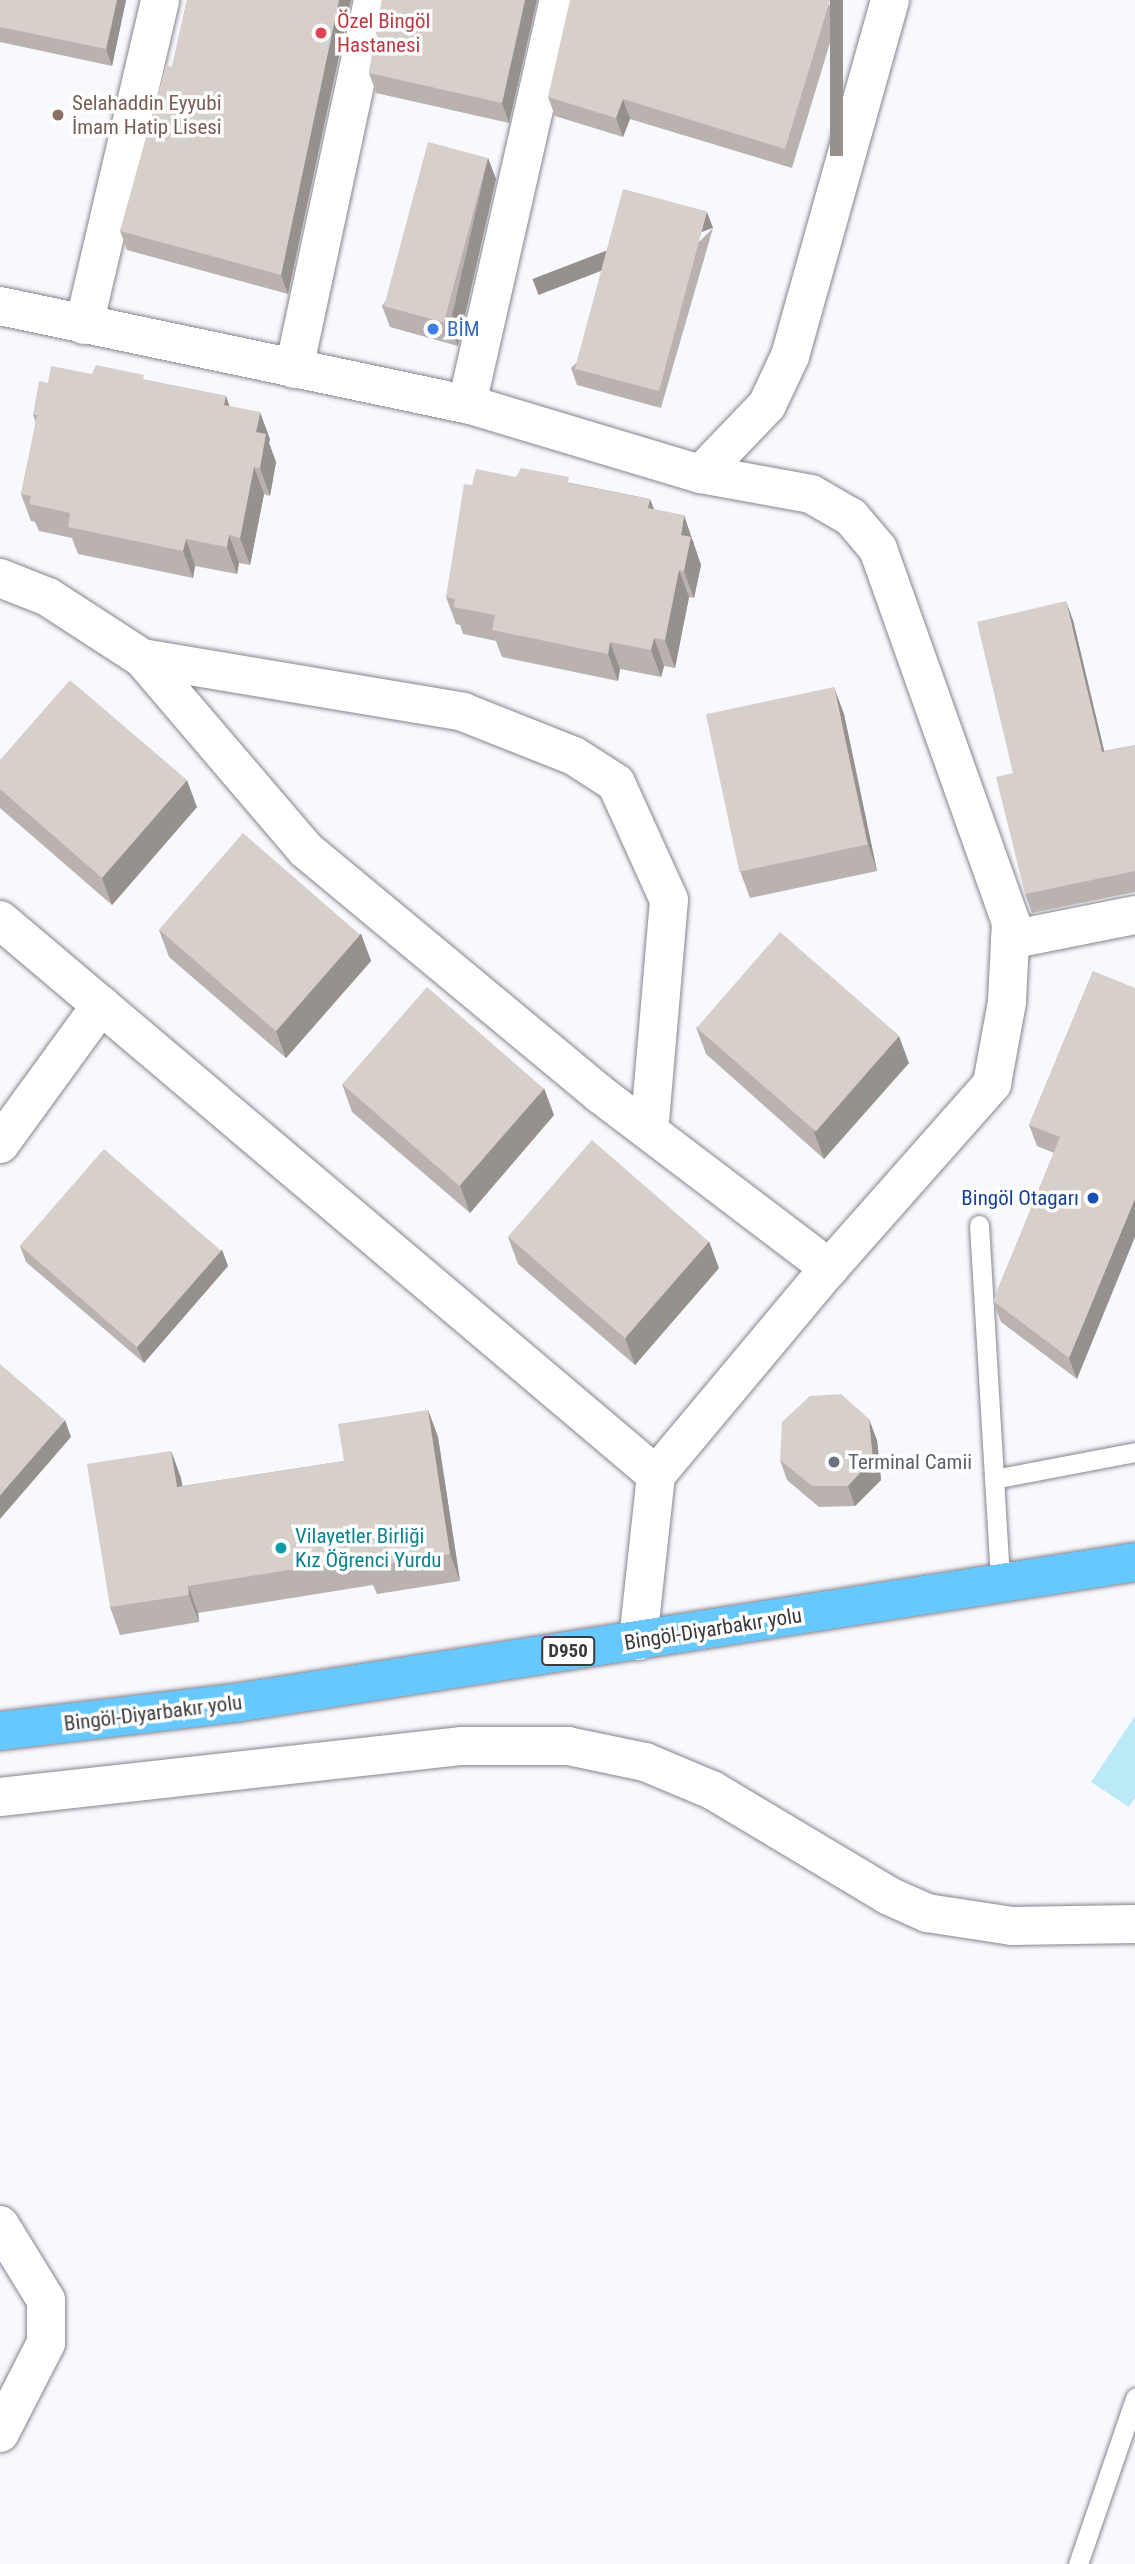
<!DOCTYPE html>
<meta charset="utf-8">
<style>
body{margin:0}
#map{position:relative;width:1135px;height:2564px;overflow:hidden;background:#f8f8ff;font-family:"Roboto Condensed",sans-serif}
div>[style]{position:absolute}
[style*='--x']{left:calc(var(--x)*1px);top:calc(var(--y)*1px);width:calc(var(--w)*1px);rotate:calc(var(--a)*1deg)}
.water>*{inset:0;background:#bbe9f6}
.roads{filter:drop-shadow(0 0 2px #86858d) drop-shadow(0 0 2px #86858d)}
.lane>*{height:19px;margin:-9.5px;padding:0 9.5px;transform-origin:9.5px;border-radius:9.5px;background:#fff}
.street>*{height:38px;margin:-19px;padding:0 19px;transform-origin:19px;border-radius:19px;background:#fff}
.primary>*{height:38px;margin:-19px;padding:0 19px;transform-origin:19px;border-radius:19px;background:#67c7ff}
.wall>*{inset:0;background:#b9b2ae}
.shaded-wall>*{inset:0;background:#96918d;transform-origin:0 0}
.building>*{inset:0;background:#d7cfca;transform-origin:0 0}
.dots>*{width:19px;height:19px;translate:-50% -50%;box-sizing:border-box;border:4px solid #fff;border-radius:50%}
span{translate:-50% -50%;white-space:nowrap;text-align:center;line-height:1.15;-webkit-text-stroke:7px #fff;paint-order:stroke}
.shield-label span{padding:2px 5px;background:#fff;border:2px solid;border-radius:5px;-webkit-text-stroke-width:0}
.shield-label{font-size:19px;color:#3b3b3e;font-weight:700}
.health-label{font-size:21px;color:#be3a42}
.left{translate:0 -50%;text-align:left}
.education-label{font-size:21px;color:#785e54}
.shop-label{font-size:21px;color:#366cbe}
.transit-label{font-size:21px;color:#164399}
.right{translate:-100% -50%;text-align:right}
.worship-label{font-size:21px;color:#5b616d}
.culture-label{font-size:21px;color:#0d838f}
.street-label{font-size:21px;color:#3b3b3e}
</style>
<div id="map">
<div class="water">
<i style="clip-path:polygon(1135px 1716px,1135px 1798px,1129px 1807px,1091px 1782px)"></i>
</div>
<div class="roads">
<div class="lane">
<i style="--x:979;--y:1225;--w:359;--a:86.6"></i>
<i style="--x:994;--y:1479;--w:144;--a:-10.8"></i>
<i style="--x:1078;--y:2564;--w:176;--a:-71"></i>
</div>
<div class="street">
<i style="--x:0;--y:306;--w:477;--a:11.9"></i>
<i style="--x:467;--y:404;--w:244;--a:16.7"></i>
<i style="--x:701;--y:474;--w:112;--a:10.3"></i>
<i style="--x:811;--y:494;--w:46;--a:29.9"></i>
<i style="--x:851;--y:517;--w:42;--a:49.8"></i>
<i style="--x:878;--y:549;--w:396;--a:70.4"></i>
<i style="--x:1011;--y:922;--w:80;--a:92.9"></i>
<i style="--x:1007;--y:1002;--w:83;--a:100.4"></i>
<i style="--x:992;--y:1084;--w:246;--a:131.5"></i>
<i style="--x:829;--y:1268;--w:270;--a:129.9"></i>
<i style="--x:656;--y:1475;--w:167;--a:96.2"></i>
<i style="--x:84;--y:325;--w:334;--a:-76.8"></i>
<i style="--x:294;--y:369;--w:377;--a:-77.9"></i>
<i style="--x:467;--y:404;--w:414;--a:-77.2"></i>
<i style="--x:701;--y:474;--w:95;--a:-46.3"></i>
<i style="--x:767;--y:405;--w:54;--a:-64.9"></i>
<i style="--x:790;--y:356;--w:370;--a:-74.3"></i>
<i style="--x:0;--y:578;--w:52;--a:21.6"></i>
<i style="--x:48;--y:597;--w:112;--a:33"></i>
<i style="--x:142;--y:658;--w:253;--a:49.5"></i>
<i style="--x:306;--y:850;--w:382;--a:39.7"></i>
<i style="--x:600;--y:1094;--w:288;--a:37.2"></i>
<i style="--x:142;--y:658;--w:326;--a:9.5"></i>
<i style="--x:463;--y:712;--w:119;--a:21.6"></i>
<i style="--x:574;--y:756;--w:50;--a:32.7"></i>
<i style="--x:616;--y:783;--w:128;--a:65.6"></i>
<i style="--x:669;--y:900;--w:232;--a:94.9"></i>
<i style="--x:0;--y:920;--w:859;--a:40.23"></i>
<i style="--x:1010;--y:940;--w:127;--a:-11.3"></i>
<i style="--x:0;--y:1144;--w:172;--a:-54"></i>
<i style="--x:0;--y:1797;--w:465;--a:-6.3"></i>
<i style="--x:462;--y:1746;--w:106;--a:0"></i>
<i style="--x:568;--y:1746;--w:79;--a:11.7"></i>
<i style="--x:645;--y:1762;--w:73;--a:22.7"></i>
<i style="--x:712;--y:1790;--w:206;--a:30.9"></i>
<i style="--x:889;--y:1896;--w:42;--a:24.1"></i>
<i style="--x:927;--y:1913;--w:86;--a:8.7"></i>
<i style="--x:1012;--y:1926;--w:123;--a:-0.9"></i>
<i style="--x:0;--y:2225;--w:88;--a:58.5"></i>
<i style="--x:46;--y:2300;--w:43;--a:90"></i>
<i style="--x:46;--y:2343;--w:101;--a:117.1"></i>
</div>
<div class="primary">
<i style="--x:0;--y:1731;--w:237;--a:-6.8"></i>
<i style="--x:235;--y:1703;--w:911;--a:-8.9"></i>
</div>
</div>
<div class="wall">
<i style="clip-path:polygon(0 0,126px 0,112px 66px,0 42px)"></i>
<i style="clip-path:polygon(187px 0,351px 0,288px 294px,127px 250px,120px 231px,172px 67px)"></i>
<i style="clip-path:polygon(382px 0,537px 0,509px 123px,376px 93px,369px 73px)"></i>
<i style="clip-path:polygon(843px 0,792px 168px,630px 119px,623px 137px,555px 116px,548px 97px)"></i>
<i style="clip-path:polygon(488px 158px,496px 179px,458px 346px,390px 327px,382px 306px)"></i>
<i style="clip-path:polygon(713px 228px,661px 408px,577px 385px,571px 368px)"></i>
<i style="clip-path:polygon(92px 374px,146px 380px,226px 396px,229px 406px,270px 439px,269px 443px,276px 462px,270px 496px,264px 494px,250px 565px,239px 563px,237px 574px,195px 566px,193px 578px,78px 554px,72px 538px,39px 531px,35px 522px,31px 521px,21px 494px,36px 423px,33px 415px,48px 383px)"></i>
<i style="clip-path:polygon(516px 477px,571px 483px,650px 499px,654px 509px,694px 542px,694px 545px,701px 565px,694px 598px,689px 597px,675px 668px,664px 666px,661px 677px,620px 669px,618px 681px,502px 657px,496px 641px,463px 634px,460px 625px,456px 624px,446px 597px,472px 485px)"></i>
<i style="clip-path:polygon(1073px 620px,1104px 751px,1135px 745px,1135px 892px,1032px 913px,1025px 894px,1013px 773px)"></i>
<i style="clip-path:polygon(844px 714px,877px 871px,750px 898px,740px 871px)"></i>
<i style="clip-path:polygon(0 760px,197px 807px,112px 905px,0 808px)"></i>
<i style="clip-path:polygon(159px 930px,361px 934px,371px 961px,286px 1058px,169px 957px)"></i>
<i style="clip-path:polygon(1093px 971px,1077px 1379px,1001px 1322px,993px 1301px,1054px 1153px,1037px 1146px,1029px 1125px)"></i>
<i style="clip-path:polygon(696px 1027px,909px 1063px,824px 1159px,706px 1054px)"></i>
<i style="clip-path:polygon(342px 1084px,554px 1115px,470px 1213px,352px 1112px)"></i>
<i style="clip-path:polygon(508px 1237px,719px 1268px,635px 1365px,518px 1264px)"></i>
<i style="clip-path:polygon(20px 1246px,222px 1250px,228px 1266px,144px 1363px,26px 1262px)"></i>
<i style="clip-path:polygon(428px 1410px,438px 1437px,460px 1581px,377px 1594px,373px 1585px,198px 1613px,199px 1622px,120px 1635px,110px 1607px,171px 1451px,181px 1478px,182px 1486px,344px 1461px)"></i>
<i style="clip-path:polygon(877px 1440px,881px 1480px,855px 1506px,819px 1507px,787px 1480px,780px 1460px)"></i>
</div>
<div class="shaded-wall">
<i style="clip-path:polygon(117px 0,126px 0,112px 66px,106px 49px)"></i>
<i style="clip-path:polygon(339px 0,351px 0,288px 294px,281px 275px)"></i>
<i style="clip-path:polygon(525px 0,537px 0,509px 123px,502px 103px)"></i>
<i style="left:830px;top:0;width:13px;height:156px"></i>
<i style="clip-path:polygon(623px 99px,630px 119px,623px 137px,616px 118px)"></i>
<i style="clip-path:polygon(488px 158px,496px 179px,458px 346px,450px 325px)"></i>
<i style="left:707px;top:212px;width:17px;height:187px;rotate:69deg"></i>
<i style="clip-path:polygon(226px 396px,235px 423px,224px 405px)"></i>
<i style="clip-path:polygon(260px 412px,270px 439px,269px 443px,276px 462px,270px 496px,260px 468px,256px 432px)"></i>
<i style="clip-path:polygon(254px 467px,264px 494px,250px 565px,240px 538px)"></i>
<i style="clip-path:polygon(650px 499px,660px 526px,648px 508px)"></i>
<i style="clip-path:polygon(684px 515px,701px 565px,694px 598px,684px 571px,681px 535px)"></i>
<i style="clip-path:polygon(229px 535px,239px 563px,237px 574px,227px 547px)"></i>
<i style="clip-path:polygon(186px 539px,195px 566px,193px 578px,183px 551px)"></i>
<i style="clip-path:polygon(679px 570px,689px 597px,675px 668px,665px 640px)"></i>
<i style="clip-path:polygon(1066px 601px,1073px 620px,1109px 771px,1102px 752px)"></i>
<i style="clip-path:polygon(654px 638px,664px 666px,661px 677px,651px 650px)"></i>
<i style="clip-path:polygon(610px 642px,620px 669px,618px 681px,608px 654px)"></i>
<i style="clip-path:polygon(834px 687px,844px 714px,877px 871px,868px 844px)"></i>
<i style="clip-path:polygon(187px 780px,197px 807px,112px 905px,102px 878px)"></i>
<i style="clip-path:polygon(361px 934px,371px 961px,286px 1058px,276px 1031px)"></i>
<i style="clip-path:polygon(899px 1036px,909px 1063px,824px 1159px,814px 1132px)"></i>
<i style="clip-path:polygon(544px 1088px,554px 1115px,470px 1213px,460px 1185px)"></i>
<i style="clip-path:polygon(1135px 1198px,1135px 1237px,1077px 1379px,1069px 1358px)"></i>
<i style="clip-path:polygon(709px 1241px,719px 1268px,635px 1365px,625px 1338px)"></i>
<i style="clip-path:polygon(222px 1250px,228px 1266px,144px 1363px,137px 1347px)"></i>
<i style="clip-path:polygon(428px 1410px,438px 1437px,460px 1581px,450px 1554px)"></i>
<i style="clip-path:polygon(869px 1419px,877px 1440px,881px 1480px,855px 1506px,848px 1486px)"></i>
<i style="clip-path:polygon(65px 1420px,71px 1437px,0 1519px,0 1495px)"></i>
<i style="clip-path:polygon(171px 1451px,181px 1478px,187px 1514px,177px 1487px)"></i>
<i style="clip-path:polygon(188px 1586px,198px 1613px,199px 1622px,189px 1595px)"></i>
</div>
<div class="building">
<i style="clip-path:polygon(0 0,117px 0,106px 49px,0 27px)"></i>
<i style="clip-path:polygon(187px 0,339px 0,281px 275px,120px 231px,166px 65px,172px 67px)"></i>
<i style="clip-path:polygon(382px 0,525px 0,502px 103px,369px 73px)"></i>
<i style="clip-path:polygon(570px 0,830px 0,785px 149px,623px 99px,616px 118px,548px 97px)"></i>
<i style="left:428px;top:142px;width:62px;height:170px;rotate:15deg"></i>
<i style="left:623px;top:189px;width:87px;height:186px;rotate:15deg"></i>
<i style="clip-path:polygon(96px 365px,144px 375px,143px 380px,226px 396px,224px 405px,260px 412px,256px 432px,266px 434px,260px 468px,254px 467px,240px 538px,229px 535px,227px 547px,186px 539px,183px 551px,68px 527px,70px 513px,29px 504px,31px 496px,21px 494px,37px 415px,33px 415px,39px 381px,48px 383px,51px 366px,92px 374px)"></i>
<i style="clip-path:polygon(521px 468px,569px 477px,568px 483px,650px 499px,648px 508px,684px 515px,681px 535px,691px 537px,684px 571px,679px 570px,665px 640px,654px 638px,651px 650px,610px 642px,608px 654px,492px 630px,495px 615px,454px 607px,455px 599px,446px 597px,464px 484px,472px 485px,476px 469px,516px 477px)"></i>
<i style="clip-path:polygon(1066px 601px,1102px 752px,1135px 745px,1135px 871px,1025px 894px,996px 777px,1013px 773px,977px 622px)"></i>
<i style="clip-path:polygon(70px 680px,187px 780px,102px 878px,0 789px,0 760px)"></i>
<i style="left:834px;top:687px;width:161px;height:131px;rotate:78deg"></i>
<i style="left:243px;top:833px;width:155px;height:128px;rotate:41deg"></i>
<i style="left:780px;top:932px;width:158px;height:127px;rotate:41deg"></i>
<i style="clip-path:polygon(1093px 971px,1135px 988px,1135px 1198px,1069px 1358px,993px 1301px,1060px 1137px,1029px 1125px)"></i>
<i style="left:427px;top:987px;width:155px;height:129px;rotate:41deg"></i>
<i style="left:592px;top:1140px;width:155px;height:128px;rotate:41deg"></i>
<i style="left:104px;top:1149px;width:155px;height:128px;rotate:41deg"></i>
<i style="clip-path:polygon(0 1364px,65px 1420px,0 1495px)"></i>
<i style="clip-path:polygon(841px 1394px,869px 1419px,873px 1459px,848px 1486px,812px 1486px,780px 1460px,782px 1422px,810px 1396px)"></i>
<i style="clip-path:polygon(428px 1410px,450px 1554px,367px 1567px,365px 1558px,188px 1586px,189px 1595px,110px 1607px,87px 1464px,171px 1451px,177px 1487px,344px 1461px,338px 1424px)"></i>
</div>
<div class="dots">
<i style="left:321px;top:33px;background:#e0444e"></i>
<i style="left:58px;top:115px;background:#8d6e63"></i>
<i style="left:433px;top:329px;background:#3f7fe0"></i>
<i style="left:1093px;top:1198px;background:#1a4fb4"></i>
<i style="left:834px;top:1462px;background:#6b7280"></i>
<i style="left:281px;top:1548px;background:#0f9aa8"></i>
</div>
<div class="shield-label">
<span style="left:568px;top:1651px">D950</span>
</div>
<div class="health-label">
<span class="left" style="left:337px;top:33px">Özel Bingöl<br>Hastanesi</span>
</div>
<div class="education-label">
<span class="left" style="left:72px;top:115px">Selahaddin Eyyubi<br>İmam Hatip Lisesi</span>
</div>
<div class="shop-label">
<span class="left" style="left:447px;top:329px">BİM</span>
</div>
<div class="transit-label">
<span class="right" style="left:1079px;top:1198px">Bingöl Otagarı</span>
</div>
<div class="worship-label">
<span class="left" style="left:848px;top:1462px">Terminal Camii</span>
</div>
<div class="culture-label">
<span class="left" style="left:295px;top:1548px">Vilayetler Birliği<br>Kız Öğrenci Yurdu</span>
</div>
<div class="street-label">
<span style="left:713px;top:1629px;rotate:-9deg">Bingöl-Diyarbakır yolu</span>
<span style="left:153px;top:1713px;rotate:-7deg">Bingöl-Diyarbakır yolu</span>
</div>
</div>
